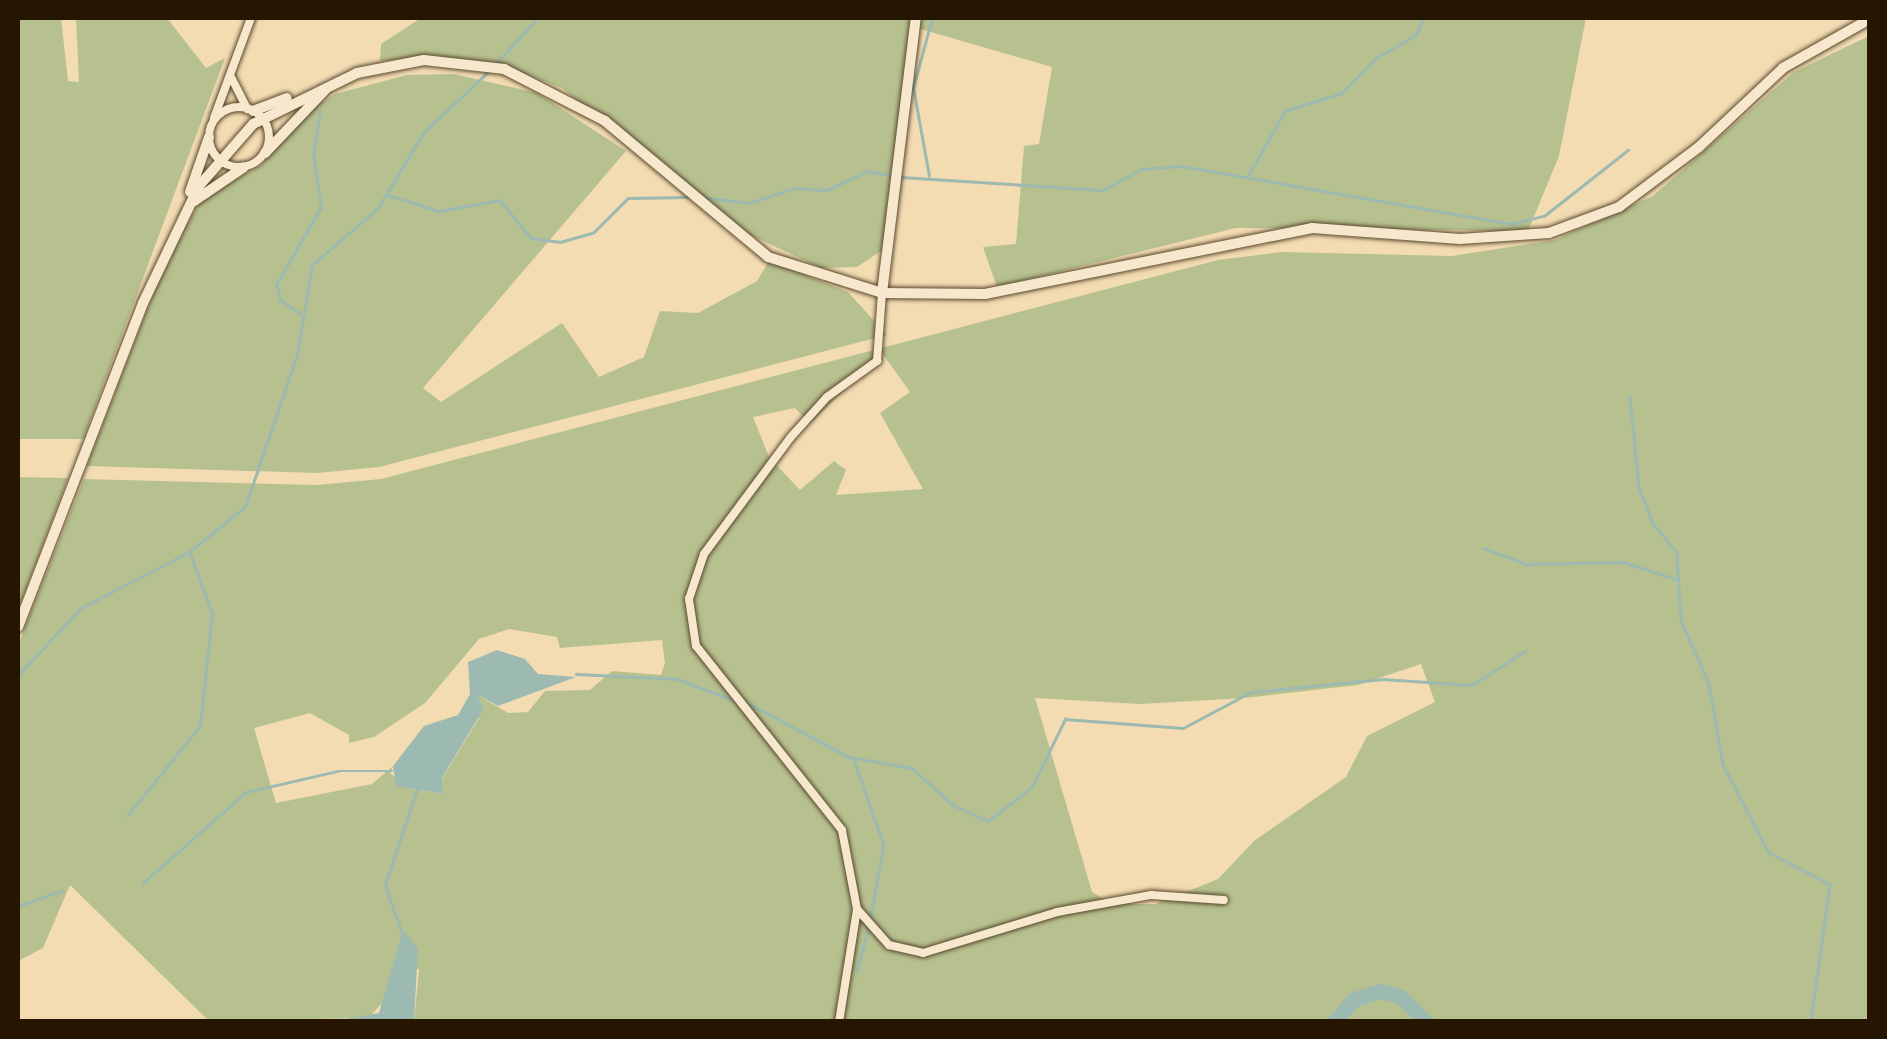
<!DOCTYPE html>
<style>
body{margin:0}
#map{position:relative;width:1887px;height:1039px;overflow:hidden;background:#f3dcb2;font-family:Cardo,serif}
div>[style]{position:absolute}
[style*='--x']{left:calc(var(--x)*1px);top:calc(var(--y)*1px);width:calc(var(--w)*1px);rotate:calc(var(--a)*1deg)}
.green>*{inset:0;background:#b7c18f}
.water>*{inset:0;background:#9cbab1}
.stream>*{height:2.5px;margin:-1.25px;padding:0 1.25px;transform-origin:1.25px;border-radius:1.25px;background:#9cbab1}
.river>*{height:15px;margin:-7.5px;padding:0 7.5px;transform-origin:7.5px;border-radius:7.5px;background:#9cbab1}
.roads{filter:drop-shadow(0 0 2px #59482d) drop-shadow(0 0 2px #59482d)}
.street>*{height:8px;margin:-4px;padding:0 4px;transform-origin:4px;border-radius:4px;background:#f7e8cd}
.street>.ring{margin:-4px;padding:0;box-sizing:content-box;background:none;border:8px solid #f7e8cd;border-radius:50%}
.secondary>*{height:10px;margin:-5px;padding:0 5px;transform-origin:5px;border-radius:5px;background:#f7e8cd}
span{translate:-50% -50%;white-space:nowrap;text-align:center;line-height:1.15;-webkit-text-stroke:9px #f7e8cd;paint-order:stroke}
.frame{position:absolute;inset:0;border:20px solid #261601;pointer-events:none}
</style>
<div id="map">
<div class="green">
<i style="clip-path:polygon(18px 18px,61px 18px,68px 81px,79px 82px,76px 18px,167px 18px,206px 68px,225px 58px,83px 439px,18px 439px)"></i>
<i style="clip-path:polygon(421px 18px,911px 18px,887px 247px,857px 267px,821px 268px,748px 234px,562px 88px,516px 70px,425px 58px,380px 61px,381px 44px)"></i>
<i style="clip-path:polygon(919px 18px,1586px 18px,1559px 156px,1528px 231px,1236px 228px,997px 287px,983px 247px,1016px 244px,1024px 146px,1039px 144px,1052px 67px,917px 28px)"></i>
<i style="clip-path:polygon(evenodd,1869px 36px,1869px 1021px,414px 1021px,419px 969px,396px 968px,388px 997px,368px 1018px,209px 1021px,70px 885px,43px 948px,18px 961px,18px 645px,84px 479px,317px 485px,381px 479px,1218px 260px,1282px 252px,1452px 256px,1555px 240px,1653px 196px,1794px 72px,1869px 36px,882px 353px,910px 392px,880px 413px,923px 489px,836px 495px,846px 470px,834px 461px,800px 490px,769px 457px,753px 417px,795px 408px,810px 424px,882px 353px,1869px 36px,509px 629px,557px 637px,560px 648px,662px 640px,665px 663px,661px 675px,612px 671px,590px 690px,545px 691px,528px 712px,508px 713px,476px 694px,479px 718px,442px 779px,442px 794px,408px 788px,390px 773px,393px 766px,372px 784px,276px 803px,254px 728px,310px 713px,349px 735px,349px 743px,374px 737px,425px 703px,479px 639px,509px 629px,1869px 36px,1421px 664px,1435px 702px,1367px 736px,1346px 777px,1254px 841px,1218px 879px,1156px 904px,1112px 904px,1092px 892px,1035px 698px,1140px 704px,1245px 698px,1358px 685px,1421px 664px)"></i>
<i style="clip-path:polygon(454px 74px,537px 93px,626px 151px,423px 388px,441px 402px,562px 323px,599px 377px,644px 357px,660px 311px,698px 313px,757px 281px,769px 261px,848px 292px,887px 335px,379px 467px,317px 473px,87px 466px,167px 258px,204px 196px,262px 165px,294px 120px,335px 94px,407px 75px)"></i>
<i style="clip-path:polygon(18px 477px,68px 478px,18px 610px)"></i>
</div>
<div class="water">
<i style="clip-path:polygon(497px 650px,525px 659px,538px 674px,576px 677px,498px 706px,478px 695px,483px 710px,442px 778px,443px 794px,396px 786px,393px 766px,424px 726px,458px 715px,470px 694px,468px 662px)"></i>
<i style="clip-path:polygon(403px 930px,418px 949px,414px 1021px,333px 1021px,379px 1013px)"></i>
</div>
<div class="stream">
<i style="--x:495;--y:64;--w:63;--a:-46.9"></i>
<i style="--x:1249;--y:174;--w:73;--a:-60.3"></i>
<i style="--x:1285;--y:111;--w:60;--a:-17.5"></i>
<i style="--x:1342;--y:93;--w:49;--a:-45.8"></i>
<i style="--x:1376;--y:58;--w:46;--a:-29.9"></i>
<i style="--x:1416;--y:35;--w:18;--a:-68"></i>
<i style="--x:929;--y:176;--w:89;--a:-100.3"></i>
<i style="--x:913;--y:88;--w:73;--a:-74.8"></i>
<i style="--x:901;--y:177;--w:203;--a:3.7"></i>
<i style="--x:1104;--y:190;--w:43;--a:-29.6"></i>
<i style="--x:1141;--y:169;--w:41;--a:-4.2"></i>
<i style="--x:1182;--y:166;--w:334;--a:10"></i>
<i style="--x:1511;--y:224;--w:34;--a:-14"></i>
<i style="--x:1544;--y:216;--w:107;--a:-38.2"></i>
<i style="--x:388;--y:195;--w:53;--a:17.4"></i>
<i style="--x:439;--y:211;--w:62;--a:-10.2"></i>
<i style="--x:500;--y:200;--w:49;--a:50.8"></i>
<i style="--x:531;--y:238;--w:29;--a:8"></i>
<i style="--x:560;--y:242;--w:35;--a:-16"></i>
<i style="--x:594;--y:232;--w:48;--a:-45"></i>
<i style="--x:628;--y:198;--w:60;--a:-1"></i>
<i style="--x:701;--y:197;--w:48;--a:7.1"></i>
<i style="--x:749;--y:203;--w:48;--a:-18.1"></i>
<i style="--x:795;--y:188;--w:32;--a:4"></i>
<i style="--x:827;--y:190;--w:45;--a:-24.9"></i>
<i style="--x:868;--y:171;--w:25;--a:11"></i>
<i style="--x:300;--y:314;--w:23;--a:-146"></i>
<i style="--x:281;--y:301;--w:17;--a:-107"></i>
<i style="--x:276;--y:285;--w:90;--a:-60"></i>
<i style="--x:321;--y:207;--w:55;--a:-98.4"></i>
<i style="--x:313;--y:153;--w:42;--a:-80.3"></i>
<i style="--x:1630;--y:396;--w:91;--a:84.4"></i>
<i style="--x:1639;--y:487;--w:39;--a:69"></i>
<i style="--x:1653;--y:523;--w:38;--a:51"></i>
<i style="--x:1677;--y:553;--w:67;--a:86.6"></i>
<i style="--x:1681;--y:620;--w:70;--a:66.4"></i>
<i style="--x:1709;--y:684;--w:81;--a:80.1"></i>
<i style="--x:1723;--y:764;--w:99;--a:62.9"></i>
<i style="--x:1768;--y:852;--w:70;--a:27.3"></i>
<i style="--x:1830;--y:884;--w:139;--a:97.8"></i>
<i style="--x:1484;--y:548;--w:45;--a:20.9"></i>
<i style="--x:1526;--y:564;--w:98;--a:-1.2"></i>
<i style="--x:1624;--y:562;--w:54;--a:18.4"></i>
<i style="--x:576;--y:674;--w:102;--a:2.8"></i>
<i style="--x:678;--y:679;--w:64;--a:21"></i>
<i style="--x:18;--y:675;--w:92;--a:-46.8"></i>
<i style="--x:81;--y:608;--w:122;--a:-27.4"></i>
<i style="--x:189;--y:552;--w:72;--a:-38.8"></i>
<i style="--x:245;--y:507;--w:161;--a:-71.1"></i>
<i style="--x:297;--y:355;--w:91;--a:-80.5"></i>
<i style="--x:312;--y:265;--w:87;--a:-40.8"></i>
<i style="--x:378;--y:208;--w:87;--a:-59"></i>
<i style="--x:423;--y:133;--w:92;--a:-43.2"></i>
<i style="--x:746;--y:702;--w:117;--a:28.1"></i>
<i style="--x:849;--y:757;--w:64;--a:9.9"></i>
<i style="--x:912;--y:768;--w:55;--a:42.1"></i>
<i style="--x:953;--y:805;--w:38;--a:25"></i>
<i style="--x:988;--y:821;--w:56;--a:-37.7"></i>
<i style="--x:1032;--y:787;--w:76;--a:-64.1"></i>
<i style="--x:1065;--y:719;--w:118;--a:4.4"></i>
<i style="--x:1183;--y:728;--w:77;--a:-27.9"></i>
<i style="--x:1251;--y:692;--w:133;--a:-5.6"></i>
<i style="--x:1383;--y:679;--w:89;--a:3.9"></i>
<i style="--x:1472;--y:685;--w:63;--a:-32.7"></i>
<i style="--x:854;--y:760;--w:90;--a:70.6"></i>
<i style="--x:884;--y:845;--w:77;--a:100.4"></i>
<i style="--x:127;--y:816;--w:116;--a:-51"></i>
<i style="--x:200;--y:726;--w:114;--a:-83.9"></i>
<i style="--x:212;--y:613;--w:63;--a:-110.4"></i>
<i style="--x:143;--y:883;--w:137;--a:-41.5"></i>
<i style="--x:246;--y:792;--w:94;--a:-12.9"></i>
<i style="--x:338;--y:771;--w:54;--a:0"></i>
<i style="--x:18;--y:906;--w:46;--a:-19.2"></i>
<i style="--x:403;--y:937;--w:55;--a:-109.1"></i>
<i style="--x:385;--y:885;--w:101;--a:-71.6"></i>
<i style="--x:857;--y:971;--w:44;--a:-75.7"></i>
</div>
<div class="river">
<i style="--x:1334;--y:1022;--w:30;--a:-49"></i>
<i style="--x:1354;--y:999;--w:28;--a:-17"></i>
<i style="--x:1381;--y:991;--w:20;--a:15"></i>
<i style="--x:1400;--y:996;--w:37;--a:45"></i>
</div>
<div class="roads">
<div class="street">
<i style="--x:231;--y:77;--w:36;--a:63"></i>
<i class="ring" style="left:209px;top:107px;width:52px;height:52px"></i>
<i style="--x:214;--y:118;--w:107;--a:-69.7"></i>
<i style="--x:857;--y:909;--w:48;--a:48.4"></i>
<i style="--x:889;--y:945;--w:35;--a:13"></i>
<i style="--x:923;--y:953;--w:140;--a:-17"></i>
<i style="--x:1057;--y:912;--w:96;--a:-10.3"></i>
<i style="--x:1151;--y:895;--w:73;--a:3.9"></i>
<i style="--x:839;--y:1022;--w:114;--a:-80.9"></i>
<i style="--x:857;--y:909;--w:80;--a:-100.8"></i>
<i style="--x:842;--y:830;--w:235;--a:-128.4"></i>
<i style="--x:696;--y:646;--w:48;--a:-98.5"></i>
<i style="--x:689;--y:599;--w:47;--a:-71.6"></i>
<i style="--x:704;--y:554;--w:144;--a:-53.4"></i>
<i style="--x:790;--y:438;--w:55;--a:-47.9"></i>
<i style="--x:827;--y:397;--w:62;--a:-35.8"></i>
<i style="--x:877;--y:361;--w:68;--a:-85.8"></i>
</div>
<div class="secondary">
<i style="--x:253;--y:111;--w:36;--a:-21"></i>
<i style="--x:265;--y:153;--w:90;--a:-46.4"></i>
<i style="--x:190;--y:192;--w:58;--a:-70.9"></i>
<i style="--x:194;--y:201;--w:60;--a:-34.2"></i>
<i style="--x:882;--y:293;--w:277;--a:-83"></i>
<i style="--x:18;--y:627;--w:347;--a:-68.9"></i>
<i style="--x:143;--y:303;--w:130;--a:-64.4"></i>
<i style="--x:199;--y:186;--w:82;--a:-48.9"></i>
<i style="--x:253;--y:124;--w:116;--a:-26.1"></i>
<i style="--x:357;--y:73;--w:68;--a:-11"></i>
<i style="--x:424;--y:60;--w:81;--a:6.4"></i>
<i style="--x:504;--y:69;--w:114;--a:27.2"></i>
<i style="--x:605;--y:121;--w:212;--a:39.8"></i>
<i style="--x:768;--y:257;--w:120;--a:17.5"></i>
<i style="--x:882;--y:293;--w:103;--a:0.6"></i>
<i style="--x:985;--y:294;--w:334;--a:-11.4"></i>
<i style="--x:1312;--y:228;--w:148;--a:4.3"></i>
<i style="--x:1460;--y:239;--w:89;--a:-3.9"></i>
<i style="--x:1549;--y:233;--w:75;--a:-20.4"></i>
<i style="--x:1619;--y:207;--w:100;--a:-36.9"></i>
<i style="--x:1699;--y:147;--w:115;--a:-43.2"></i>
<i style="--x:1783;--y:68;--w:100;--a:-29.4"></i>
</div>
</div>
<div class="frame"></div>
</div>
